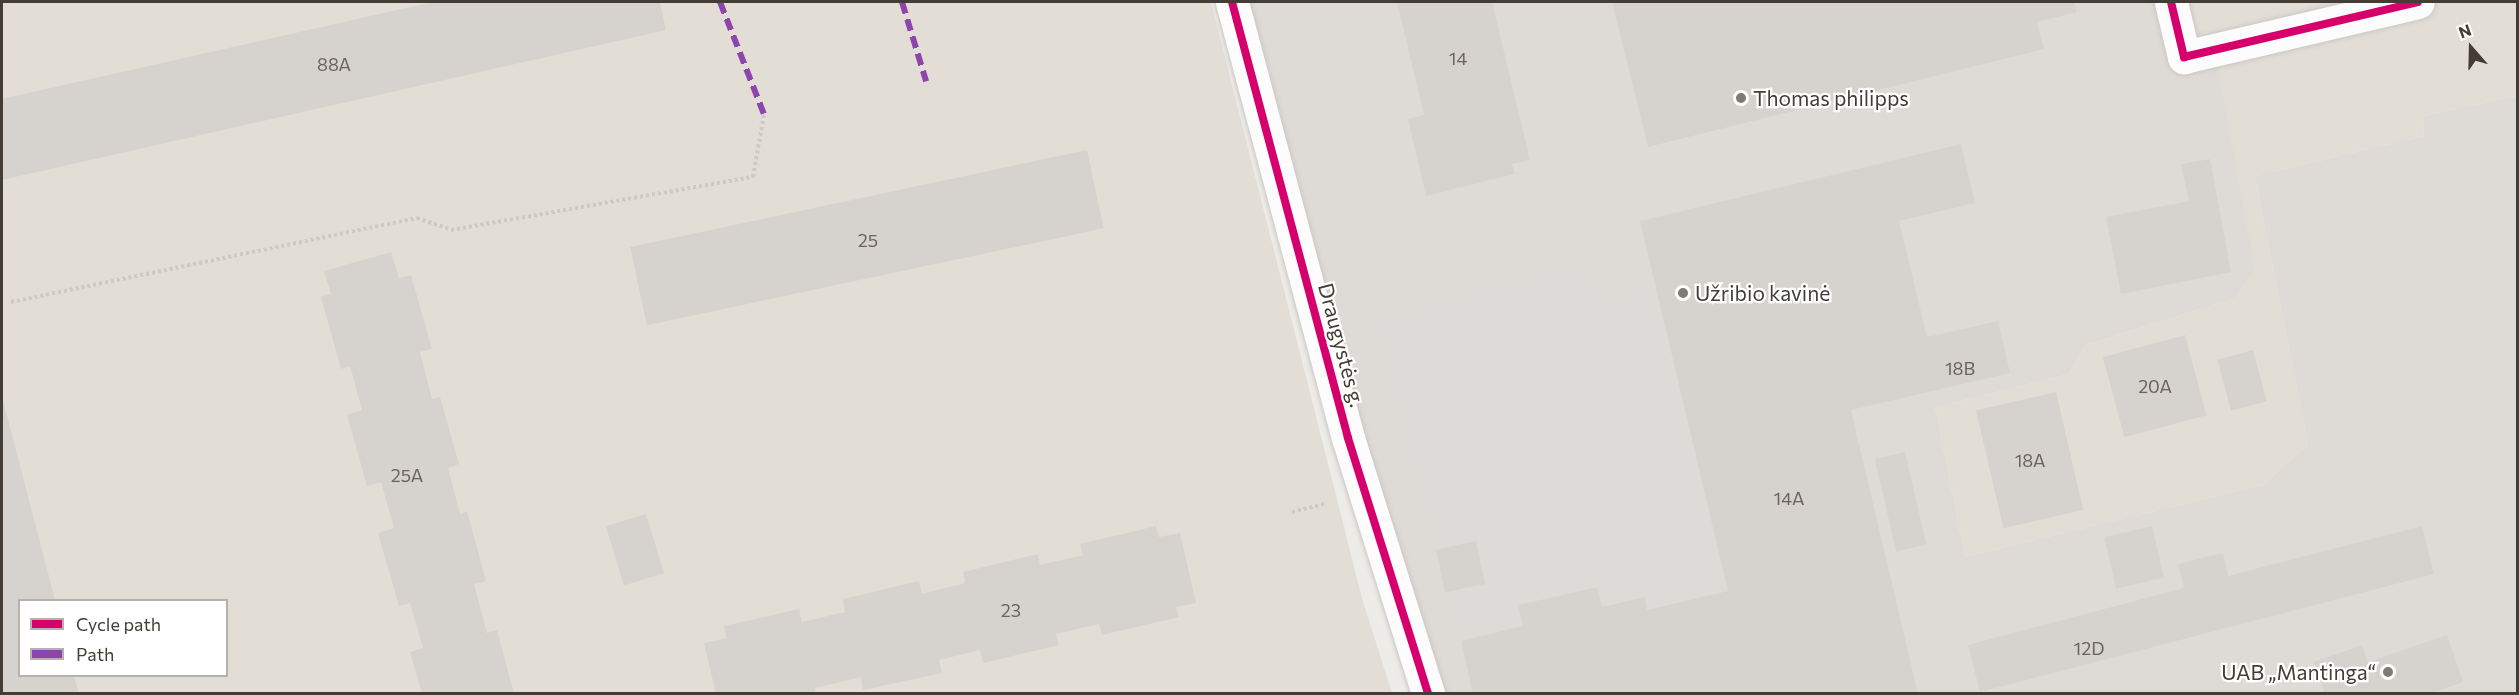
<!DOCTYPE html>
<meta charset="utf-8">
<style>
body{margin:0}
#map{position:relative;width:2519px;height:695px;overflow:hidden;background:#eeece8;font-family:Commissioner,sans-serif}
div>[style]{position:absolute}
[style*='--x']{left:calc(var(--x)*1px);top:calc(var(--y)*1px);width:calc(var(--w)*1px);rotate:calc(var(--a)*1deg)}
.residential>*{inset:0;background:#e2ded6}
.industrial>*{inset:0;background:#dedbd6}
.parking>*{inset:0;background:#dddbd8}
.building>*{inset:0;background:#d6d3cf;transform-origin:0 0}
.path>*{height:4px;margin-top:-2px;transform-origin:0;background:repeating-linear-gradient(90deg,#cccac6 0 3px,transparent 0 6px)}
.roads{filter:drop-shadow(0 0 2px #cbc8c4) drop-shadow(0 0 2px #cbc8c4)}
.minor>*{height:33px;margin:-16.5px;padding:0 16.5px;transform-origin:16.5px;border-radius:16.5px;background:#fcfcfc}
.quiet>*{height:6px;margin-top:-3px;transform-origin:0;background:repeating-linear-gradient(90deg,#8e44ad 0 12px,transparent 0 18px)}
.cycleway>*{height:8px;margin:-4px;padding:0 4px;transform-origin:4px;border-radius:4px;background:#d6006c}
.dots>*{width:16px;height:16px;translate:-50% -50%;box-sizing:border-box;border:3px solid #fff;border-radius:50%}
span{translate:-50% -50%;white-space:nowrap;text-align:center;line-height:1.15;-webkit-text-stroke:4.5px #fff;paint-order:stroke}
.number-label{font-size:18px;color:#69645d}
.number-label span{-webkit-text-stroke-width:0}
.poi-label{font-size:21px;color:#433d35}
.left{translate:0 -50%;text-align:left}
.right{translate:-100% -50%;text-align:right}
.street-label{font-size:21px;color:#433d35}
.frame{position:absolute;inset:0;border:3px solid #433d35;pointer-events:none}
.legend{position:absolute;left:18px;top:599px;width:210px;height:78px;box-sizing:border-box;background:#fff;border:2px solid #b4b1ae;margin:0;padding:8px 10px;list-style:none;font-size:18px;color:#433d35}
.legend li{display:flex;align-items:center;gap:12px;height:30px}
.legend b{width:30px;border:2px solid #b4b1ae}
.north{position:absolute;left:2441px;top:18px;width:60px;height:60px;-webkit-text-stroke:4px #fff;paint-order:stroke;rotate:340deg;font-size:16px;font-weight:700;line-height:24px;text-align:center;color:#433d35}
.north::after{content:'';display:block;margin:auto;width:21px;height:27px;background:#433d35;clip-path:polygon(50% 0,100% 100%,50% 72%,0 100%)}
</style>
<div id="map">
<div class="residential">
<i style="clip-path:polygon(evenodd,2px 2px,1211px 2px,1362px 598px,1392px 693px,2px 693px,2px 2px,20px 600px,226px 600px,226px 676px,20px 676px,20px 600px)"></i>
<i style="clip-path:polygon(2171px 2px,2517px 2px,2517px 96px,2423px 116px,2424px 136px,2255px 176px,2308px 445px,2263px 485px,1965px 557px,1935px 407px,2069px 374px,2085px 345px,2235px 298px)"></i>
</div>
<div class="industrial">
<i style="clip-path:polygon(1232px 2px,2171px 2px,2184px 57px,2215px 50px,2255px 270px,2235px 298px,2085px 345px,2069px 374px,1935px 407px,1965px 557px,2263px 485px,2308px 445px,2255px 176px,2424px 136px,2423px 116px,2517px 96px,2517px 693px,1428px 693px)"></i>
</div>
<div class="parking">
<i style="clip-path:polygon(1589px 257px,1600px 298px,1655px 285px,1728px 591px,1647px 610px,1644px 597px,1602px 607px,1596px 587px,1518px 605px,1523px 626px,1461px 641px,1446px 593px,1485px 584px,1476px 541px,1436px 550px,1373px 320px)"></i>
</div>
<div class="building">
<i style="clip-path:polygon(433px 2px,660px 2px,666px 30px,2px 180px,2px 99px)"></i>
<i style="clip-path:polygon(1397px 2px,1492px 2px,1530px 160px,1512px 164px,1515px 174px,1426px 196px,1408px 119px,1424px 115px)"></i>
<i style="clip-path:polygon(1612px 2px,2074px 2px,2077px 12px,2037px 22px,2044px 49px,1648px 147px)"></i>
<i style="clip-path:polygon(1961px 144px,1975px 203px,1899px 221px,1927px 337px,1998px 321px,2010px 373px,1851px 410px,1918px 694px,1473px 694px,1461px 641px,1523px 626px,1518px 605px,1597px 587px,1602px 607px,1645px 597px,1647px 610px,1728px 591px,1640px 221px)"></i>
<i style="left:1087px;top:150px;width:80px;height:467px;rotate:78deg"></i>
<i style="clip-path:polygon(2210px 159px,2231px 272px,2121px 294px,2106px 217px,2189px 201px,2181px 164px)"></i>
<i style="clip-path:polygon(391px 252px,399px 278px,411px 275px,432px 349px,420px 352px,432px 399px,440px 397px,459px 464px,448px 468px,460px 514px,467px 511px,486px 581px,474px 584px,487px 633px,497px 630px,514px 694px,422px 694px,410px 652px,423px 648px,410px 603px,399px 606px,378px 533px,394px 528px,381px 482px,367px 486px,347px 415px,362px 410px,350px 366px,341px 369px,321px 297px,331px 294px,324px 271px)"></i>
<i style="left:2185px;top:335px;width:83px;height:85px;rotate:75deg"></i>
<i style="left:2253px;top:350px;width:53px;height:37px;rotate:75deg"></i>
<i style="left:2056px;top:392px;width:121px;height:82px;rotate:77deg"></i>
<i style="clip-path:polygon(2px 396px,55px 600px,20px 600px,20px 676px,74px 676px,79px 694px,2px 694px)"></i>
<i style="left:1905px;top:452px;width:95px;height:31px;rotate:77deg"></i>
<i style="left:646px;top:514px;width:62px;height:42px;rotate:73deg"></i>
<i style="clip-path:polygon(1156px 526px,1159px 537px,1180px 533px,1196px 603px,1176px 607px,1179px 617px,1102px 635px,1099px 624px,1056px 634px,1059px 645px,983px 663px,980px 650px,939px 660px,942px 673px,863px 690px,861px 677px,815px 688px,816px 694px,716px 694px,704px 643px,727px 638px,724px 626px,799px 609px,802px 622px,845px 612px,843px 599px,919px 581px,922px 594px,965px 583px,963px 572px,1038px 554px,1040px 565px,1083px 555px,1080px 544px)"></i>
<i style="left:2152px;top:526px;width:53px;height:49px;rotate:77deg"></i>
<i style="clip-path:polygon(2422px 526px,2434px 574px,1980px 692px,1968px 645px,2184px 588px,2178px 564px,2223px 553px,2228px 576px)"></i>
<i style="left:1476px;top:541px;width:44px;height:41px;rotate:78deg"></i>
<i style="clip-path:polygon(2447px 635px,2463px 682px,2430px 694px,2325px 694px,2314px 662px,2362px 645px,2368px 662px)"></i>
</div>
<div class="path">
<i style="--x:11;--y:302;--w:415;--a:-11.7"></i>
<i style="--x:417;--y:218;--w:36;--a:19"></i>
<i style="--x:451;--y:230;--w:307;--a:-10"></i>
<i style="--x:753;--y:177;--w:64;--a:-80.1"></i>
<i style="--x:1292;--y:512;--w:33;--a:-14"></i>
</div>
<div class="roads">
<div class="minor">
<i style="--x:1232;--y:2;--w:451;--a:75.1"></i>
<i style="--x:1348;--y:438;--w:268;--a:72.6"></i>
<i style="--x:2171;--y:2;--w:57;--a:76.7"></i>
<i style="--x:2184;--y:57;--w:240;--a:-13.2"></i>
</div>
</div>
<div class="quiet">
<i style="--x:720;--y:2;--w:120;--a:68.6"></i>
<i style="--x:902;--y:2;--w:83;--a:73.1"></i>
</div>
<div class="cycleway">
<i style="--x:1232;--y:2;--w:451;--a:75.1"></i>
<i style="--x:1348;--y:438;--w:268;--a:72.6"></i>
<i style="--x:2171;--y:2;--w:57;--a:76.7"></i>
<i style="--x:2184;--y:57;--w:240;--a:-13.2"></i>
</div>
<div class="dots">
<i style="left:1741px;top:98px;background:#7f7a74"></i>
<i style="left:1683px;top:293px;background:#7f7a74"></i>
<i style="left:2388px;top:672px;background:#7f7a74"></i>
</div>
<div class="number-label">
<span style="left:1458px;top:58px">14</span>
<span style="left:334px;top:64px">88A</span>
<span style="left:868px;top:240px">25</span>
<span style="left:1960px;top:368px">18B</span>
<span style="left:2155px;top:386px">20A</span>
<span style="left:2030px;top:460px">18A</span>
<span style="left:407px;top:475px">25A</span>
<span style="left:1789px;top:498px">14A</span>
<span style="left:1011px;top:610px">23</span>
<span style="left:2089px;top:648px">12D</span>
</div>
<div class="poi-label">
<span class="left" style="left:1753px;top:98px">Thomas philipps</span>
<span class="left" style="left:1695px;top:293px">Užribio kavinė</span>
<span class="right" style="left:2376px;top:672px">UAB „Mantinga“</span>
</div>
<div class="street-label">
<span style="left:1342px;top:345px;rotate:75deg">Draugystės g.</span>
</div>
<div class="frame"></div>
<ul class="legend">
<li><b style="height:8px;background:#d6006c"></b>Cycle path</li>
<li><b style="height:8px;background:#8e44ad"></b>Path</li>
</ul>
<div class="north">N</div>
</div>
